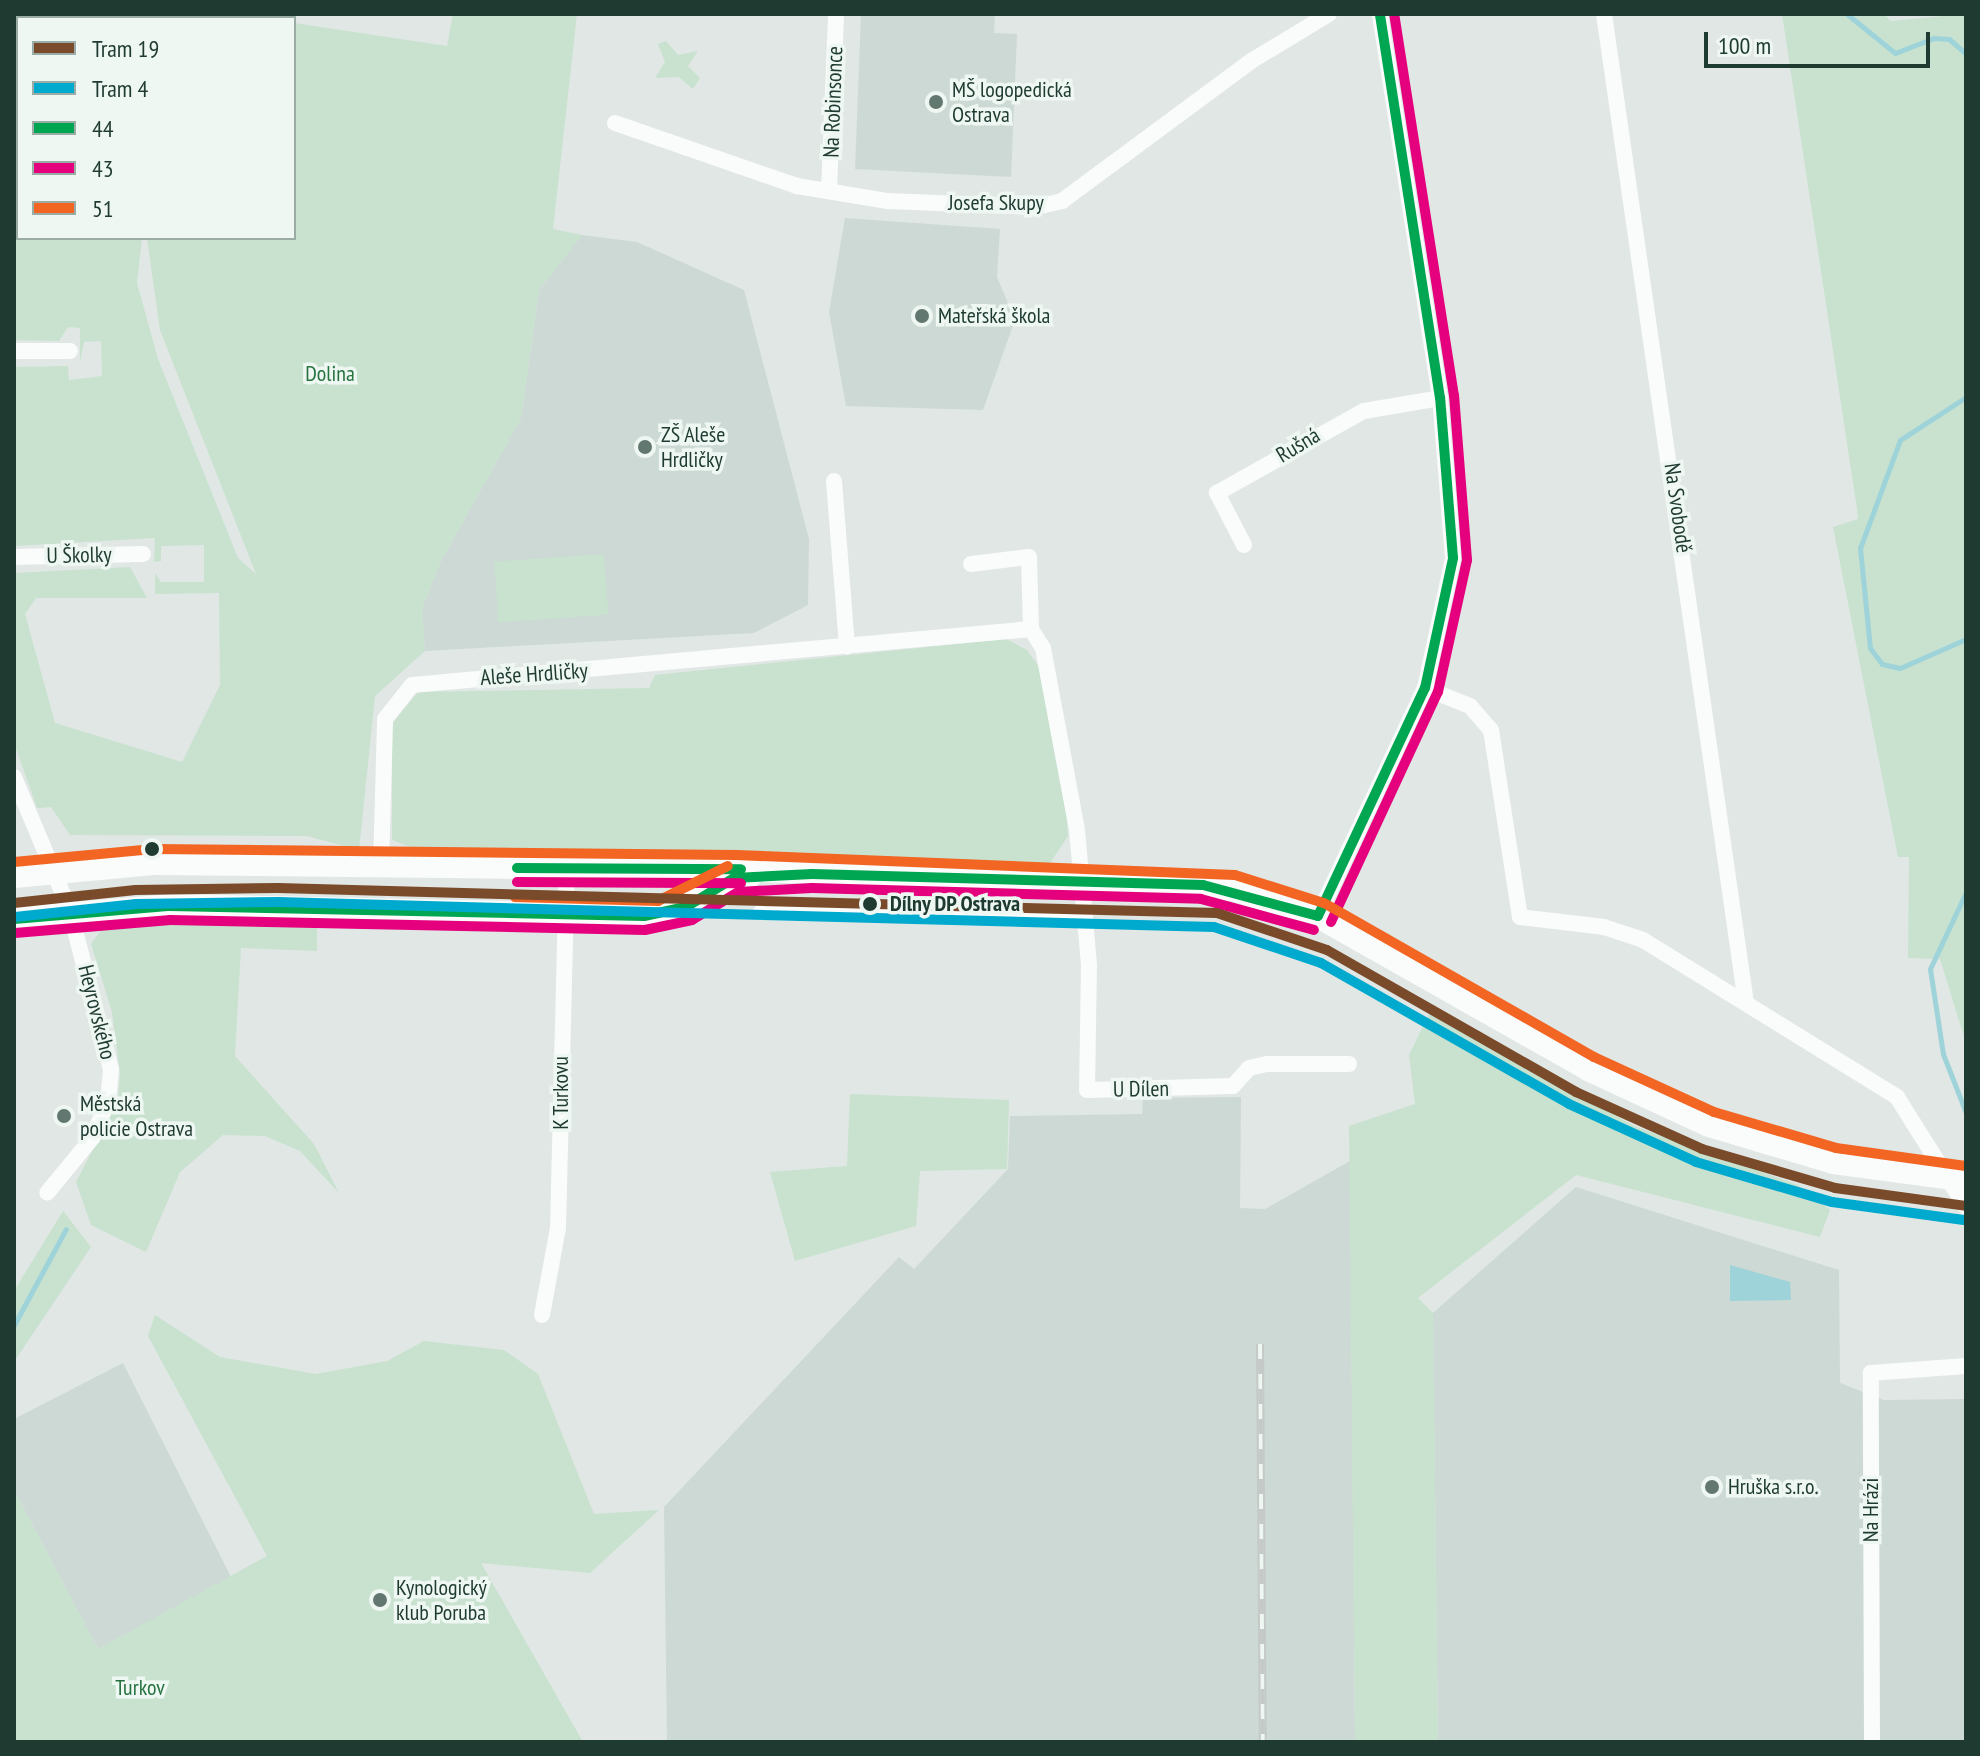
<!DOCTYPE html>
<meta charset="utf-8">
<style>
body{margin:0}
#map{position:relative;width:1980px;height:1756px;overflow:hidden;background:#e0e7e4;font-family:"PT Sans Narrow",sans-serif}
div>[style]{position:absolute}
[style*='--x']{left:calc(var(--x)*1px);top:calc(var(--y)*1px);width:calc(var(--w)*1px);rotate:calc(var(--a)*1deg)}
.built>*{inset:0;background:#cdd9d4}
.green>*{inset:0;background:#c8e2cf;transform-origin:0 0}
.water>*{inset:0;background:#9ed3d9}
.stream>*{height:5px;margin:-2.5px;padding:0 2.5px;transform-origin:2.5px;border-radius:2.5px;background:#9ed3d9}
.street>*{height:16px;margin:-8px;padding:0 8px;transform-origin:8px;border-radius:8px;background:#fafbfb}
.secondary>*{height:24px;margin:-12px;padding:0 12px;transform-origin:12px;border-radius:12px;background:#fafbfb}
.rail>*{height:8px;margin-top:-4px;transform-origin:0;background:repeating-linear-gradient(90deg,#eef7f2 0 15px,#c5cac8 0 30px);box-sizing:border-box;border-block:2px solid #c5cac8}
.bus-1>*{height:10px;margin:-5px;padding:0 5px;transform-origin:5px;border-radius:5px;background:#00a651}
.bus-2>*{height:10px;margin:-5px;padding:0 5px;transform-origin:5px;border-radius:5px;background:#e5007d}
.bus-3>*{height:10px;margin:-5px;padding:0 5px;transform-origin:5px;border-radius:5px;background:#f26522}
.tram-1>*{height:10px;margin:-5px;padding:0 5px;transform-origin:5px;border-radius:5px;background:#7a4b2a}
.tram-2>*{height:10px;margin:-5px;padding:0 5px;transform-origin:5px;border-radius:5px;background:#00a9ce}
.dots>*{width:22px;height:22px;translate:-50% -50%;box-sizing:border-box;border:4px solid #eef7f2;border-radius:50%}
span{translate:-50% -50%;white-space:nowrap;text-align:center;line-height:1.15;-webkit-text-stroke:7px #eef7f2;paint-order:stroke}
.poi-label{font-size:22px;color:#1e3a31}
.left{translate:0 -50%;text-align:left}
.street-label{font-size:22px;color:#1e3a31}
.park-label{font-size:22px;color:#267340}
.stop-label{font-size:22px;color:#1e3a31;font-weight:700}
.frame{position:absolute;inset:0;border:16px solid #1e3a31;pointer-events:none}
.legend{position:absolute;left:16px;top:16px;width:280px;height:224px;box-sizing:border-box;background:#eef7f2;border:2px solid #9baba5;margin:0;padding:10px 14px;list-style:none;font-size:24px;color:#1e3a31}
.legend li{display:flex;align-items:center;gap:16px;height:40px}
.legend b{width:40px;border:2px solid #9baba5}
.scale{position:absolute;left:1704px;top:32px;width:226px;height:36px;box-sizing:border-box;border:4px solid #1e3a31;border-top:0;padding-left:10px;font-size:24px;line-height:28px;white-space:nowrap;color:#1e3a31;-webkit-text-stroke:6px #eef7f2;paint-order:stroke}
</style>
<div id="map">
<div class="built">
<i style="clip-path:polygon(861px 14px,995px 14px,994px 33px,1017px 34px,1011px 177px,855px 169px)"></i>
<i style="clip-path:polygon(845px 218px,1000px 229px,997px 277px,1015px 320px,983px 410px,846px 406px,829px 312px)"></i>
<i style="clip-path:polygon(582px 235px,637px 242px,744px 290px,809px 539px,808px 605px,754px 633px,425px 651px,422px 608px,440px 563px,521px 418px,539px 290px)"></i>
<i style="clip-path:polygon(1241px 1097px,1240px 1208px,1265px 1209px,1350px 1161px,1355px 1742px,667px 1742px,664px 1507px,899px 1257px,914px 1269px,1008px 1169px,1010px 1116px,1142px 1114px,1143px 1098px)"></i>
<i style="clip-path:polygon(1576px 1187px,1839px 1270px,1840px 1383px,1884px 1400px,1966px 1399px,1966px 1742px,1438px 1742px,1433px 1313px)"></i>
<i style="clip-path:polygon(123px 1363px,231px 1577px,98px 1649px,14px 1490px,14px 1419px)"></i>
</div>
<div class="green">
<i style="clip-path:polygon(14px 14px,129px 14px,18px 18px,14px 135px)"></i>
<i style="clip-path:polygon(145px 14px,240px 14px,262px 18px,144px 18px)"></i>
<i style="clip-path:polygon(453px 14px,577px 14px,553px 229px,582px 235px,539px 290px,521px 418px,440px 563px,422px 608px,425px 651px,375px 696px,359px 850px,307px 836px,70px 835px,51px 807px,37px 808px,14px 743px,14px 573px,130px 567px,147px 598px,36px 598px,25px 614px,55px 723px,182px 762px,220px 685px,219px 593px,155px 594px,155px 573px,161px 582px,204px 582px,204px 545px,161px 546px,161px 561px,154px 562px,155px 538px,14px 546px,14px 367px,68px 366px,69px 380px,102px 376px,101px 341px,84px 342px,80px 362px,80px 328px,68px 327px,59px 341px,14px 340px,14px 162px,18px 238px,142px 238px,137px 283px,158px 359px,238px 558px,256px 574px,160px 330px,147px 238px,294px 238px,294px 23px,447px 46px)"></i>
<i style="clip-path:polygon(1782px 14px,1883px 14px,1891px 21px,1966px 14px,1966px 1043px,1940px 959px,1908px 958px,1909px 857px,1898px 857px,1833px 527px,1858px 519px,1857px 509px)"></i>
<i style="clip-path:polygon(666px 41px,678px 55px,698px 51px,688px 66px,700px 78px,693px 89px,679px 77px,655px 78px,665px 62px,658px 44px)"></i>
<i style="left:604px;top:554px;width:61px;height:110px;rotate:86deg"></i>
<i style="clip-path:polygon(1006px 639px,1027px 650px,1043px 673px,1065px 793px,1068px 836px,1048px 866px,598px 861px,423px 852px,392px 840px,392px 724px,418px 692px,649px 688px,655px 675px)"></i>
<i style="clip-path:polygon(224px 917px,317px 926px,317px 951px,241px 948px,235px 1056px,314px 1144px,339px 1193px,300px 1151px,265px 1136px,223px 1135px,180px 1172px,146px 1252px,91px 1225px,76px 1182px,118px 1101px,120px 1073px,112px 1012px,91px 944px,107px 922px,123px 918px)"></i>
<i style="clip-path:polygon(1430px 1012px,1634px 1126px,1798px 1185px,1830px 1210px,1820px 1237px,1576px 1175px,1418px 1298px,1433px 1313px,1438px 1742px,1355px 1742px,1349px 1126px,1415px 1104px,1409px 1055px)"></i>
<i style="clip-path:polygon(850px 1094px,1009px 1100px,1007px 1169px,920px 1171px,916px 1226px,795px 1261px,770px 1172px,847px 1166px)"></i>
<i style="clip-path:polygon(63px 1211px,91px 1247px,14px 1362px,14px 1291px)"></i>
<i style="clip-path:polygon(155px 1315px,220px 1357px,316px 1374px,387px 1361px,424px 1341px,504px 1350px,538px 1374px,594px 1514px,659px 1510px,590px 1573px,481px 1563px,583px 1742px,14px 1742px,14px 1490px,98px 1649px,267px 1556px,148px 1336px)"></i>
</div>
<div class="water">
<i style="clip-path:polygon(1730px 1265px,1790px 1282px,1791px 1300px,1730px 1301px)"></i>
</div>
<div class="stream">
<i style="--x:1847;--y:14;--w:62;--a:39.1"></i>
<i style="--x:1895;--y:53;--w:42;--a:-21"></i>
<i style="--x:1934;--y:38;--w:15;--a:4"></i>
<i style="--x:1949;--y:39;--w:23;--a:41"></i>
<i style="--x:1966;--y:397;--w:79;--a:146.9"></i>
<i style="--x:1900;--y:440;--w:115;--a:110.3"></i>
<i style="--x:1860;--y:548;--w:100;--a:84.3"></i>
<i style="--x:1870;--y:648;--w:20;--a:53"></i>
<i style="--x:1882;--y:664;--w:18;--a:13"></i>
<i style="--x:1900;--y:668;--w:72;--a:-23.7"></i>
<i style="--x:1966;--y:892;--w:85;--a:115.1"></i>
<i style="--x:1930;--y:969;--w:86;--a:81.3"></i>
<i style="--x:1943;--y:1054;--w:63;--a:68.7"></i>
<i style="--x:14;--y:1325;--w:109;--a:-61.6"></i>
</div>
<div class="street">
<i style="--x:1604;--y:14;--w:999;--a:81.83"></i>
<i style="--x:615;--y:123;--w:193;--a:19.1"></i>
<i style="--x:797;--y:186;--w:92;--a:9.4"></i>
<i style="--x:888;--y:201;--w:148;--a:2.3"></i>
<i style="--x:1036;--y:207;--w:27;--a:-13"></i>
<i style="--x:1062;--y:201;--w:235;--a:-36.5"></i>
<i style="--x:1251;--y:61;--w:91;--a:-31.1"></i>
<i style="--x:14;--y:146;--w:4;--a:0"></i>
<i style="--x:829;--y:191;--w:177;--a:-87.7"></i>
<i style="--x:14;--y:351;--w:56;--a:0"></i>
<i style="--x:834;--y:481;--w:166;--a:85.5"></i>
<i style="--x:1244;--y:545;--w:59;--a:-117.4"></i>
<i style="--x:1217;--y:493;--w:168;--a:-29.2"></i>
<i style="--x:1364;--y:411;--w:77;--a:-9.7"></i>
<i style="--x:14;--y:557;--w:129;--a:-1.3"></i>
<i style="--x:971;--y:564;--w:58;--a:-6.9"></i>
<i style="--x:1029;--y:557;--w:72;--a:88.4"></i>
<i style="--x:1031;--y:629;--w:22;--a:58"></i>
<i style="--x:1043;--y:648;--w:185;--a:79.4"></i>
<i style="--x:1077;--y:830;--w:136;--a:84.9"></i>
<i style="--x:1089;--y:965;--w:125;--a:90.9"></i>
<i style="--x:1087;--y:1090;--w:146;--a:-1.6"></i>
<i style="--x:1233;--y:1086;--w:24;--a:-48"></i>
<i style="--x:1249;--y:1068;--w:18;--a:-13"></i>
<i style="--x:1267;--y:1064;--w:82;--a:0"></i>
<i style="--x:1425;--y:688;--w:48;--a:21.8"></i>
<i style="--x:1470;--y:706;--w:32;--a:49"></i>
<i style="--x:1491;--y:730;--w:189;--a:81.2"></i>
<i style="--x:1520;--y:917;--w:85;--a:6.8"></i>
<i style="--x:1604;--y:927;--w:41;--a:18.4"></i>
<i style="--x:1643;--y:940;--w:299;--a:31.7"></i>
<i style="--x:1897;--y:1097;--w:130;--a:57.9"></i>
<i style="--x:14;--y:777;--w:145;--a:67.3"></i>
<i style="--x:70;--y:911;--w:163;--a:75.5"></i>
<i style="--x:111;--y:1069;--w:32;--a:95"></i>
<i style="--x:108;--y:1101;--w:39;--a:113"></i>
<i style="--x:93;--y:1137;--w:72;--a:129.4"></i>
<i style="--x:381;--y:866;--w:147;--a:-88.4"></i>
<i style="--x:385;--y:719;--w:43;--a:-51.5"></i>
<i style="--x:412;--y:685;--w:622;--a:-5.17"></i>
<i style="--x:761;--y:912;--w:324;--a:0.9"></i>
<i style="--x:1318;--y:916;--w:252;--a:-64.9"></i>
<i style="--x:1425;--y:688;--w:133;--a:-77.8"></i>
<i style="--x:1453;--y:558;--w:161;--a:-94.6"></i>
<i style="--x:1440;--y:398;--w:389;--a:-98.9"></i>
<i style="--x:542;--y:1315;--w:88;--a:-79.6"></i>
<i style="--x:558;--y:1228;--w:359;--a:-88.6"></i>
<i style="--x:1872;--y:1742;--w:369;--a:-90.2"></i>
<i style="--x:1871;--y:1373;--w:95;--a:-4.2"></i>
</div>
<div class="secondary">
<i style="--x:14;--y:876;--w:140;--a:-5.3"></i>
<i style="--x:153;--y:863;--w:583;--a:0.59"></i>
<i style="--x:736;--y:869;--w:497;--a:2.3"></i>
<i style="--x:1233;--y:889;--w:89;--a:17.6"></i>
<i style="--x:1318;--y:916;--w:310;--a:29.5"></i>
<i style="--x:1588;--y:1069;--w:133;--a:24.8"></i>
<i style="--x:1709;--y:1125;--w:129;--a:16.6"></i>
<i style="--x:1833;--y:1162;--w:134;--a:7.7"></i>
<i style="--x:14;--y:919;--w:157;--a:-4.8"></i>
<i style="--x:170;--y:906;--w:474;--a:1.2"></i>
<i style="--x:644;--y:916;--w:35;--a:-12"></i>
<i style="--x:678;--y:909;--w:78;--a:-24.3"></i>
</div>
<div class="rail">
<i style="--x:1260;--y:1344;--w:398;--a:89.6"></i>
</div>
<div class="bus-1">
<i style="--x:517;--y:868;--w:224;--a:0.3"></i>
<i style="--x:1318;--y:916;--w:252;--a:-64.9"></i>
<i style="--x:1425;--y:688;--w:133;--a:-77.8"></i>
<i style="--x:1453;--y:558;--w:161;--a:-94.6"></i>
<i style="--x:1440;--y:398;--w:389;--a:-98.9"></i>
<i style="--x:14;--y:919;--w:157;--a:-4.8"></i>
<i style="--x:170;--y:906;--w:474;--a:1.2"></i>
<i style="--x:644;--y:916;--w:43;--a:-12.1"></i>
<i style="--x:686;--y:907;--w:56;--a:-31.1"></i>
<i style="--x:734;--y:878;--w:78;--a:-2.9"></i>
<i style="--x:812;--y:874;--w:391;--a:1.6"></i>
<i style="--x:1203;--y:885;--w:119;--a:15.1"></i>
</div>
<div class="bus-2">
<i style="--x:517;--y:882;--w:224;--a:0.3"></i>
<i style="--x:1331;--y:922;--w:254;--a:-65.1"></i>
<i style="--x:1438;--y:692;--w:135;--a:-77.6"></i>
<i style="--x:1467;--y:560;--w:165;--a:-94.5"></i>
<i style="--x:1454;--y:396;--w:387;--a:-98.9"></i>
<i style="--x:15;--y:933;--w:156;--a:-4.8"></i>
<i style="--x:170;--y:920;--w:475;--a:1.2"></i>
<i style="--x:645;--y:930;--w:48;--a:-12"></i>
<i style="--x:692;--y:920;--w:54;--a:-31.3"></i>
<i style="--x:738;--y:892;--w:74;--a:-3.1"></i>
<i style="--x:812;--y:888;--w:389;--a:1.6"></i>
<i style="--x:1201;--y:899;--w:117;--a:15.3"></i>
</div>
<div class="bus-3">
<i style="--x:14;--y:862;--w:140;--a:-5.3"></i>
<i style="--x:153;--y:849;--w:583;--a:0.59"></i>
<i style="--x:736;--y:855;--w:499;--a:2.3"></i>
<i style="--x:1235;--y:875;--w:93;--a:17.5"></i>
<i style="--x:1324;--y:903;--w:311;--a:29.7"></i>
<i style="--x:1594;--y:1057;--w:132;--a:24.6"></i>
<i style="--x:1714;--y:1112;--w:127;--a:16.4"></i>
<i style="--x:1836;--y:1148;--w:131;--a:7.9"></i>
<i style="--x:515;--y:897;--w:143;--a:1.6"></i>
<i style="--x:658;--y:901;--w:78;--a:-26.6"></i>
</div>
<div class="tram-1">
<i style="--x:14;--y:903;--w:122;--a:-6.1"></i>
<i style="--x:135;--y:890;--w:143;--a:-0.8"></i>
<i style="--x:278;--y:888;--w:939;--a:1.53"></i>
<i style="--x:1217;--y:913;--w:116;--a:18.6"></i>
<i style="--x:1327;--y:950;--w:287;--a:29.7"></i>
<i style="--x:1576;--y:1092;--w:138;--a:24.3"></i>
<i style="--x:1702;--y:1149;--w:139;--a:16.3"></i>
<i style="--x:1835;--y:1188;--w:132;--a:7.8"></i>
</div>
<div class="tram-2">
<i style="--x:15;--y:917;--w:122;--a:-6.1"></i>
<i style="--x:136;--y:904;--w:142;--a:-0.8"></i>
<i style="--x:278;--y:902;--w:936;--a:1.53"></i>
<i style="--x:1214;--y:927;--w:113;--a:18.6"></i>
<i style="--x:1321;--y:963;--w:285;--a:29.6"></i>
<i style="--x:1569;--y:1104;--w:140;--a:24.5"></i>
<i style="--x:1696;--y:1162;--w:142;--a:16.4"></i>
<i style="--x:1832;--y:1202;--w:133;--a:7.8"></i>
</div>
<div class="dots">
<i style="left:936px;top:102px;background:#627770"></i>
<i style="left:922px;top:316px;background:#627770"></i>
<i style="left:645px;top:447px;background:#627770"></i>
<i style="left:152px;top:849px;background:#1e3a31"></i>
<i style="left:870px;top:904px;background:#1e3a31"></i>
<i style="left:64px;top:1116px;background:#627770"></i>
<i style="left:1712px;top:1487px;background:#627770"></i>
<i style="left:380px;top:1600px;background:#627770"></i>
</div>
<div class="poi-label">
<span class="left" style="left:952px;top:102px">MŠ logopedická<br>Ostrava</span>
<span class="left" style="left:938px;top:316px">Mateřská škola</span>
<span class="left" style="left:661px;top:447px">ZŠ Aleše<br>Hrdličky</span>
<span class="left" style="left:80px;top:1116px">Městská<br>policie Ostrava</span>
<span class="left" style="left:1728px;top:1487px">Hruška s.r.o.</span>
<span class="left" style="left:396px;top:1600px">Kynologický<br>klub Poruba</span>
</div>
<div class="street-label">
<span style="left:833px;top:102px;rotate:-88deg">Na Robinsonce</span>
<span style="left:996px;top:203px">Josefa Skupy</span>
<span style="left:1298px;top:445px;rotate:-31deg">Rušná</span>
<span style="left:1678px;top:508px;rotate:82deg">Na Svobodě</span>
<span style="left:79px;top:555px;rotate:-1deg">U Školky</span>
<span style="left:534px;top:674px;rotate:-4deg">Aleše Hrdličky</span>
<span style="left:97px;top:1012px;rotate:76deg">Heyrovského</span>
<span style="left:1141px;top:1089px;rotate:-1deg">U Dílen</span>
<span style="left:561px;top:1093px;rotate:-90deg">K Turkovu</span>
<span style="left:1871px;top:1510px;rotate:-90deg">Na Hrázi</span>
</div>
<div class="park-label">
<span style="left:330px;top:374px">Dolina</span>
<span style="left:140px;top:1688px">Turkov</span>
</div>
<div class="stop-label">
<span class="left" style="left:890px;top:904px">Dílny DP Ostrava</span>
</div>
<div class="frame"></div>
<ul class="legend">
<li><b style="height:10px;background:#7a4b2a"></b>Tram 19</li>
<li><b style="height:10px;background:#00a9ce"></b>Tram 4</li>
<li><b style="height:10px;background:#00a651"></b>44</li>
<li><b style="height:10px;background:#e5007d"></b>43</li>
<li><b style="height:10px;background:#f26522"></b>51</li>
</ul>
<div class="scale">100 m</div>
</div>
